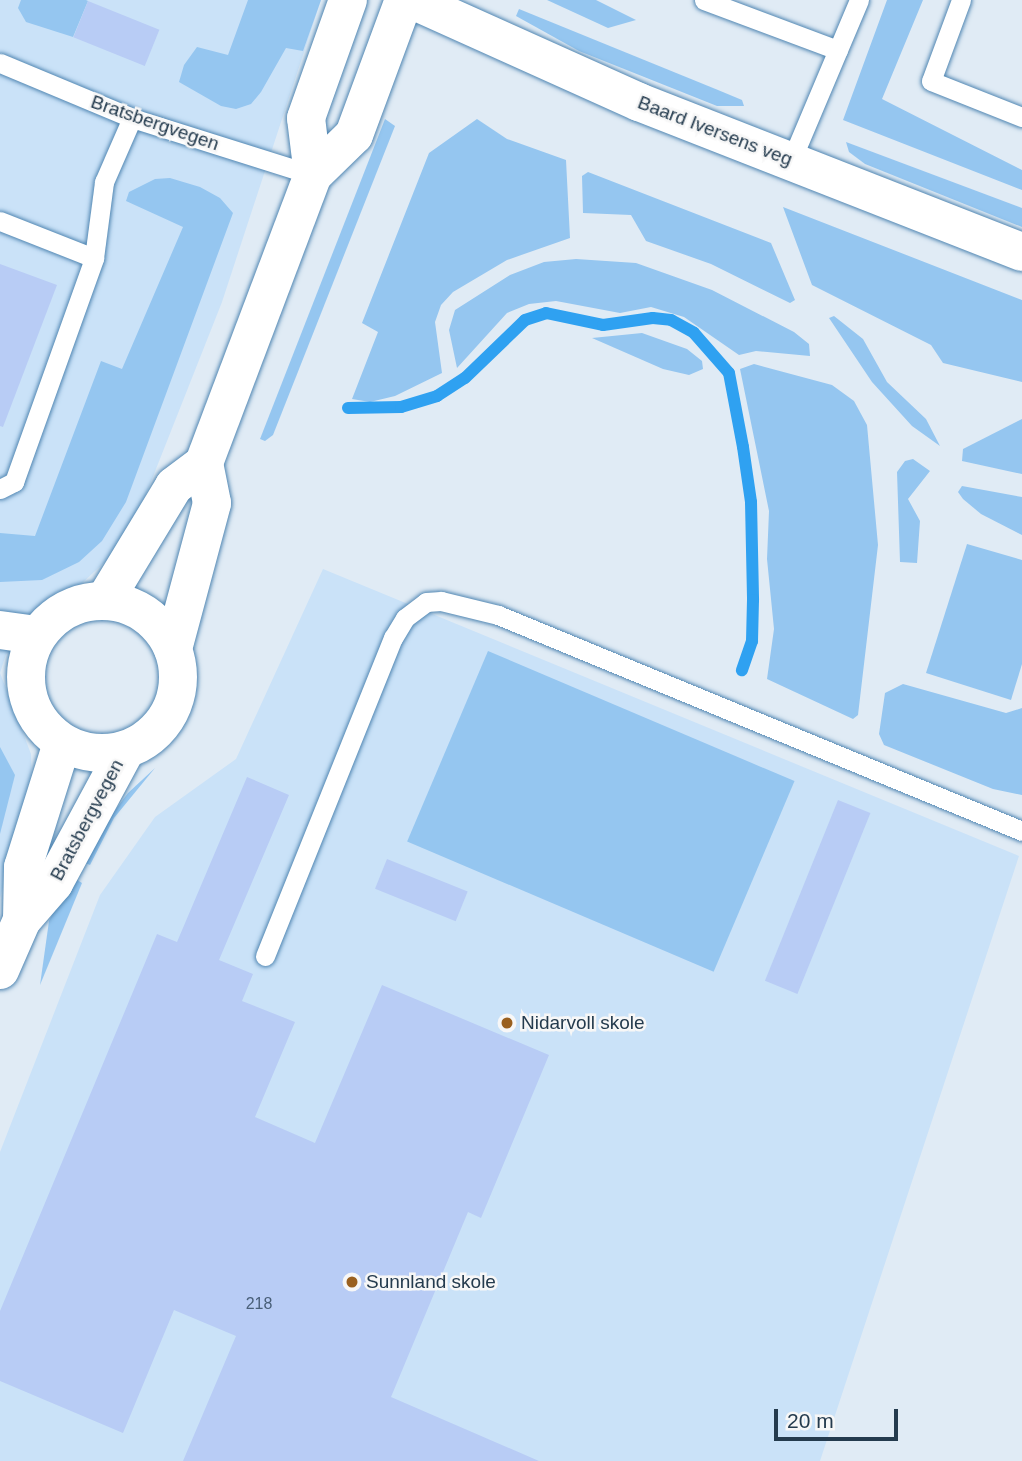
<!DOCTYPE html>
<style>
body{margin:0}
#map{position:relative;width:1022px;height:1461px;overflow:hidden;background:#e0ebf5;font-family:Helvetica,sans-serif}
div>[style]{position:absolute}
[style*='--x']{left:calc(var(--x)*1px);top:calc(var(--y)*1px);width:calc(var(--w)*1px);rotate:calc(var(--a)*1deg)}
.built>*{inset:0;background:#cae2f8}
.green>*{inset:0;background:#95c6f0;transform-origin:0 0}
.stream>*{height:12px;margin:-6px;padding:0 6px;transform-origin:6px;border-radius:6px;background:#2fa1f1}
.building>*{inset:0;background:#b8ccf5;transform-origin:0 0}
.roads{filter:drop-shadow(0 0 2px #5086b2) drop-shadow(0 0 2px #5086b2)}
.lane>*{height:19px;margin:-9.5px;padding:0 9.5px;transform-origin:9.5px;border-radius:9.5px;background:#fff}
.street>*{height:38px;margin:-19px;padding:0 19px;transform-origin:19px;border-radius:19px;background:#fff}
.secondary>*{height:38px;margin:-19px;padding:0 19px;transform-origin:19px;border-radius:19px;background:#fff}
.secondary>.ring{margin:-19px;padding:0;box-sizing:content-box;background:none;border:38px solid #fff;border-radius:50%}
.dots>*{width:19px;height:19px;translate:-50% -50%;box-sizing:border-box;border:4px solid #f7f7f7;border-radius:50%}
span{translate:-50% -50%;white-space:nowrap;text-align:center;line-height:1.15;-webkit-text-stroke:5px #f7f7f7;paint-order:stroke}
.number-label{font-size:16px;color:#495f78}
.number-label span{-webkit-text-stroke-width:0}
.street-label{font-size:19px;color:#243b4e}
.poi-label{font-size:19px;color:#243b4e}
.left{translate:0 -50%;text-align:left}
.scale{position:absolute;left:774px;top:1409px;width:124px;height:32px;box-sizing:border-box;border:4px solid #243b4e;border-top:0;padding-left:9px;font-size:21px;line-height:24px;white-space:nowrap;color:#243b4e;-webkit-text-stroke:5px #f7f7f7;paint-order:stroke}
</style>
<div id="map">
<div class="built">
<i style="clip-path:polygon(0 0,321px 0,222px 302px,137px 517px,109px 558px,6px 654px,0 673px,31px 754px,32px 784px,0 898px)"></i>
<i style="clip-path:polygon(323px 569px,1019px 856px,820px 1461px,0 1461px,0 1152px,100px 895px,155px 817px,236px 759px)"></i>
</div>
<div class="green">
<i style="clip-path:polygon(21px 0,86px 0,88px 1px,73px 37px,26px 22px,18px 8px)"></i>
<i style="clip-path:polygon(248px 0,321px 0,303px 51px,286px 48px,261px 92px,251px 104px,236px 109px,221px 106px,179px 82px,184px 65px,197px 47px,228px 55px)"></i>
<i style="clip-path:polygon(547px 0,596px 0,636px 20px,608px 28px)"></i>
<i style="clip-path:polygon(887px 0,923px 0,882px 99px,1022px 170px,1022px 190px,843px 120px)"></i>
<i style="clip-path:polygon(519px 9px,718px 90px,742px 100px,744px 106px,717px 106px,579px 51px,516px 16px)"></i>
<i style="clip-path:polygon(385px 119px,395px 126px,273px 435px,265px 441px,260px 439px)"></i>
<i style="clip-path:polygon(477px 119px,507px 139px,566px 160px,570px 238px,507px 260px,453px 292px,441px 305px,435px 322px,442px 373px,395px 396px,370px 402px,352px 399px,378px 332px,362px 323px,429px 153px)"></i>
<i style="clip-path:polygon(846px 142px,1022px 208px,1022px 227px,865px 164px,849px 152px)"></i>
<i style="clip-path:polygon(588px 172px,771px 243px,795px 300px,790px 303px,711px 264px,646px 241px,631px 215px,583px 213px,582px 176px)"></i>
<i style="clip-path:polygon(170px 178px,200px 187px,220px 198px,233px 213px,126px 502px,102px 541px,79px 562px,42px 580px,0 582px,0 533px,35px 536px,101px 361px,122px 369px,183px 227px,126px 201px,129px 192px,155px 179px)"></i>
<i style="clip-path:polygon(783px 207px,1022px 300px,1022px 382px,943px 363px,931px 345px,812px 285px)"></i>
<i style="clip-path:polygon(576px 259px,636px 263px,712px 290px,794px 332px,809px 344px,810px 356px,756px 351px,739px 355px,684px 317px,651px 307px,620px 313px,556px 301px,529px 304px,507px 313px,457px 368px,449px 330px,455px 310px,510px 275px,544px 262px)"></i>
<i style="clip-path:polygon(834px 316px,863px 339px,887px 382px,926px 419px,940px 446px,912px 426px,872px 382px,829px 318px)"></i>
<i style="clip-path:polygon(642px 333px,687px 349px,702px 361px,703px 369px,689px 375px,663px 369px,592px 338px)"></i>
<i style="clip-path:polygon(754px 364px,832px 385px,854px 401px,867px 425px,878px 545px,858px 715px,853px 719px,767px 679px,774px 629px,767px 559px,769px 511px,740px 369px)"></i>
<i style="clip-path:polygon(1022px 419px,1022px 474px,962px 461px,963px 449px)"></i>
<i style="clip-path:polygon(913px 459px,930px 471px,908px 499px,920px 521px,917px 563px,900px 562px,897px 472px,905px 461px)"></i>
<i style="clip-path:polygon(962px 486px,1022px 497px,1022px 535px,981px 514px,963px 499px,958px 492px)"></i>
<i style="clip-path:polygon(967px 544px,1022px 560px,1022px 664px,1011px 700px,926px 673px)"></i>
<i style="left:488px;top:651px;width:333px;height:207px;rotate:23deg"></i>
<i style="clip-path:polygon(903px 684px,1006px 713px,1022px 708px,1022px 795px,993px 789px,884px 745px,879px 734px,885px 693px)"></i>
<i style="clip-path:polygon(0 747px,15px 775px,0 834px)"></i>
<i style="clip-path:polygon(155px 768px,114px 818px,90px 865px,78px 860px,128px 793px)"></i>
<i style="clip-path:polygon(71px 876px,82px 883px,40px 985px,49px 921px)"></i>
</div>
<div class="stream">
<i style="--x:348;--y:408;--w:53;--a:-1.1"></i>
<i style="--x:401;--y:407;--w:38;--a:-17"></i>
<i style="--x:437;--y:396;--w:33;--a:-33"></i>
<i style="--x:465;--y:378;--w:83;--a:-44"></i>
<i style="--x:525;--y:320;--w:22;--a:-18"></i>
<i style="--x:546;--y:313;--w:58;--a:11.9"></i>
<i style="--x:603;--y:325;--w:50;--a:-8"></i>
<i style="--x:653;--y:318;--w:18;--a:6"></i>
<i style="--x:671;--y:320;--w:26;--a:29"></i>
<i style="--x:694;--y:333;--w:53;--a:48.8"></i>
<i style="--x:729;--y:373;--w:75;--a:79.3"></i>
<i style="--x:743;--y:447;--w:56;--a:81.7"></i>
<i style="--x:751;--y:502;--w:98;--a:88.8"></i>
<i style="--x:753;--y:600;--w:41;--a:91.4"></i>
<i style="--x:752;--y:641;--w:31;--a:109"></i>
</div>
<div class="building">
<i style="left:88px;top:1px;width:77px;height:39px;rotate:22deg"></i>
<i style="clip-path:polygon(0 264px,57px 285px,3px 427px,0 426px)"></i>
<i style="clip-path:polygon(247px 777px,289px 795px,219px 960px,253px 974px,242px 1001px,295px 1022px,255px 1117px,315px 1143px,382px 985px,549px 1055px,481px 1218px,468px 1212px,391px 1397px,539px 1461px,183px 1461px,236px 1336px,174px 1310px,123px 1433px,0 1381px,0 1311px,157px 934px,177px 942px)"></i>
<i style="left:838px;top:800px;width:35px;height:195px;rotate:22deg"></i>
<i style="left:387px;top:859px;width:87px;height:32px;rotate:22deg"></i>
</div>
<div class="roads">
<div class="lane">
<i style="--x:704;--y:0;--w:143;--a:20.5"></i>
<i style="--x:961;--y:0;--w:86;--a:110.3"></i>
<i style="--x:931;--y:81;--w:98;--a:21.6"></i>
<i style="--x:0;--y:63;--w:143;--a:22.6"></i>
<i style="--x:132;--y:118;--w:190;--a:17.5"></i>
<i style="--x:791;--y:161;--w:175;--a:-67.1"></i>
<i style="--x:0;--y:221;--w:101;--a:21.5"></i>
<i style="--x:0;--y:489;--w:16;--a:-27"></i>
<i style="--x:14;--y:482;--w:238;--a:-70.3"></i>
<i style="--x:94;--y:258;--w:77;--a:-82.5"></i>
<i style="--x:104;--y:182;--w:70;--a:-66.4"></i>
<i style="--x:265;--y:956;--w:343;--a:-68.1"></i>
<i style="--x:393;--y:638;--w:23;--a:-59"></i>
<i style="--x:405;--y:618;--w:26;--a:-37"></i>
<i style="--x:426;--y:602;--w:15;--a:-4"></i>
<i style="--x:441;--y:601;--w:59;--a:13.8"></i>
<i style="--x:498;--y:615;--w:567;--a:22.4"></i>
</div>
<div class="street">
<i style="--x:412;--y:0;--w:249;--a:24.2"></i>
<i style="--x:639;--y:102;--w:411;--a:21.4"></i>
</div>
<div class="secondary">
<i style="--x:313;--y:175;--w:57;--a:-97"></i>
<i style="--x:306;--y:118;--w:125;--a:-70.4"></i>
<i style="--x:105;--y:600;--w:133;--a:-58.8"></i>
<i style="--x:174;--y:486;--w:38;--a:-37"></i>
<i style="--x:204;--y:463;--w:308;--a:-69.3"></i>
<i style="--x:313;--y:175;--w:57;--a:-44.3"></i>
<i style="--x:354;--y:135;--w:144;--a:-69.7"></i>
<i class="ring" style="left:26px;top:601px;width:114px;height:114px"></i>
<i style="--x:0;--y:630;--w:37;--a:8"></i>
<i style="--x:173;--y:649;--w:151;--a:-75"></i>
<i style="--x:212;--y:503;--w:41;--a:-101.3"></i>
<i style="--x:22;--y:920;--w:53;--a:-88.9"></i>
<i style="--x:23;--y:867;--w:130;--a:-72.5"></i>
<i style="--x:0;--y:970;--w:55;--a:-66.3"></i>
<i style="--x:22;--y:920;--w:49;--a:-49.1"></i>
<i style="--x:54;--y:883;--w:150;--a:-61.7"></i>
</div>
</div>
<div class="dots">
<i style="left:507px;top:1023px;background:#9a601f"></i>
<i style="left:352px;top:1282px;background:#9a601f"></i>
</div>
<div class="number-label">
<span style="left:259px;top:1304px">218</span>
</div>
<div class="street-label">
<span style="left:155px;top:123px;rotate:19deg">Bratsbergvegen</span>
<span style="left:715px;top:131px;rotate:21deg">Baard Iversens veg</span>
<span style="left:87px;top:820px;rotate:-62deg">Bratsbergvegen</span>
</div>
<div class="poi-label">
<span class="left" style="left:521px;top:1023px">Nidarvoll skole</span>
<span class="left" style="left:366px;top:1282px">Sunnland skole</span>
</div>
<div class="scale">20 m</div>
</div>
